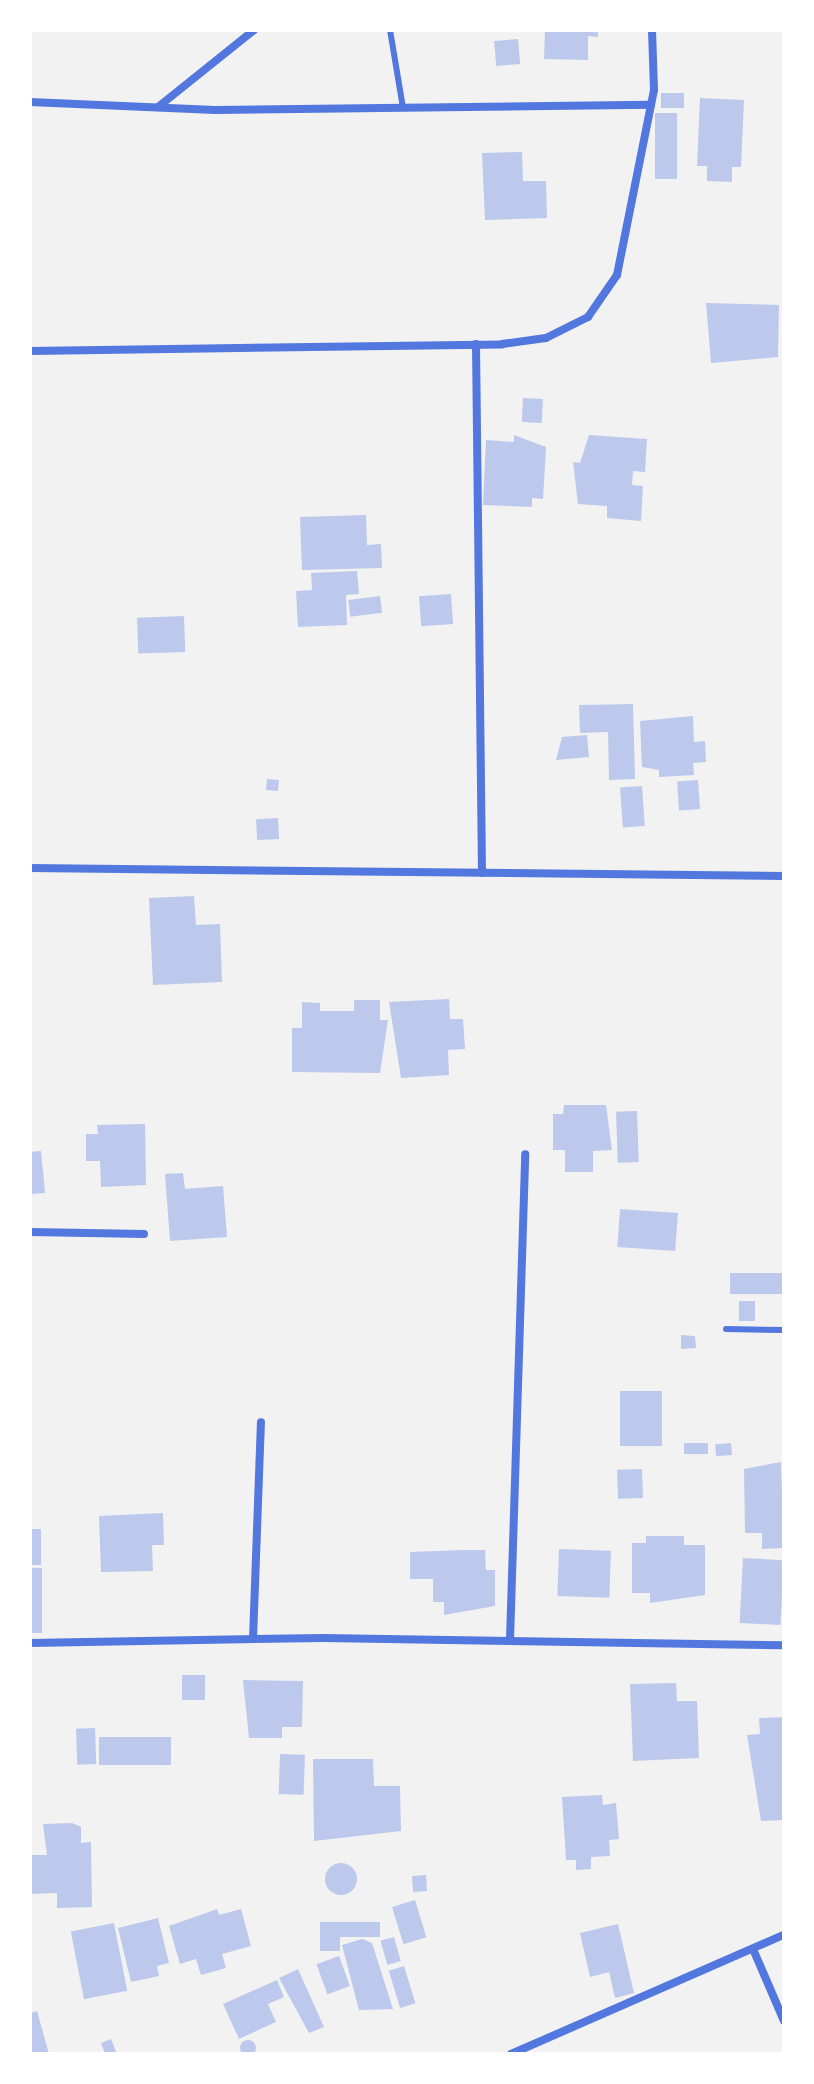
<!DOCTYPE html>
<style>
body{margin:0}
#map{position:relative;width:814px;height:2084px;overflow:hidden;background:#f2f2f2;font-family:"Public Sans",sans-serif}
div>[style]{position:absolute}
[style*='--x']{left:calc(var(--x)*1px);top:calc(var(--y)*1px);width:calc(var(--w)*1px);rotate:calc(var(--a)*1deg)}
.building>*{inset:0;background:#bdc9ec;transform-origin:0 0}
.round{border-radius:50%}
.service>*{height:6px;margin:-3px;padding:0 3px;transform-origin:3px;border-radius:3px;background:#5277de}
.minor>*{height:8px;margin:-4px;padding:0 4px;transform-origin:4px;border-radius:4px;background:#5277de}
span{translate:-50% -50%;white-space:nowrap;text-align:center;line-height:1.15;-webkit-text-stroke:7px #fff;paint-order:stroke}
.frame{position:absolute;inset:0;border:32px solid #fff;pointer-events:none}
</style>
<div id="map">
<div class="building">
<i style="clip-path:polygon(545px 30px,598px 30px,598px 37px,588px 36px,588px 60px,544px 59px)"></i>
<i style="left:518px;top:39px;width:25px;height:24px;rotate:85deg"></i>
<i style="left:661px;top:93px;width:23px;height:15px"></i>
<i style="clip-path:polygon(700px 98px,744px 100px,741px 167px,732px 167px,732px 182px,707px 181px,707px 166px,697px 166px)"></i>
<i style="left:677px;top:113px;width:66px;height:22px;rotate:90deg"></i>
<i style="clip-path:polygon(522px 152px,523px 181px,546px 181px,547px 218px,485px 220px,482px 153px)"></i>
<i style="clip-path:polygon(706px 303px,779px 305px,778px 357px,711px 363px)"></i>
<i style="left:523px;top:398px;width:20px;height:24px;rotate:3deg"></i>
<i style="clip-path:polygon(514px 435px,546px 447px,543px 499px,532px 498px,532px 507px,483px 505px,486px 440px,514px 442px)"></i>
<i style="clip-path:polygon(589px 435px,647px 439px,645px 472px,633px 471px,632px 485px,643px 486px,641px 521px,607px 518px,607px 506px,578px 504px,573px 462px,580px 463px)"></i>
<i style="clip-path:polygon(366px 515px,367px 545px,381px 544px,382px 568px,302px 570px,300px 517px)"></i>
<i style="clip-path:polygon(357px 571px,359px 594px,346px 595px,347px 625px,298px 627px,296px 591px,312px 590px,311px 573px)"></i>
<i style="left:451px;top:594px;width:30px;height:32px;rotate:86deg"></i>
<i style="left:380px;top:596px;width:17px;height:32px;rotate:83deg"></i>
<i style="left:184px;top:616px;width:36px;height:47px;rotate:88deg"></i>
<i style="clip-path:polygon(633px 704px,635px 779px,609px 780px,608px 732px,580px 733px,579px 705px)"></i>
<i style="clip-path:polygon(693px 716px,694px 742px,705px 741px,706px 762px,693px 763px,694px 775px,659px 777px,659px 770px,642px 767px,640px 721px)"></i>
<i style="clip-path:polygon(587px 735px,589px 757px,556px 760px,562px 737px)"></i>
<i style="left:267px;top:779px;width:12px;height:11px;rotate:5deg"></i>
<i style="left:698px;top:780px;width:29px;height:21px;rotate:86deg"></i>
<i style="left:642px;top:786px;width:40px;height:22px;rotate:86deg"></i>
<i style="left:278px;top:818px;width:21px;height:22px;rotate:87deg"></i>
<i style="clip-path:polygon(194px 896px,196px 925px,220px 924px,222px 982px,153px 985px,149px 898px)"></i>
<i style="clip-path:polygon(449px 999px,450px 1019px,463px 1019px,465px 1049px,448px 1050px,449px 1075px,401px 1078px,389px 1002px)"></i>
<i style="clip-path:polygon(354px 1000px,380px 1000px,380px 1020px,388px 1020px,380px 1073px,292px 1072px,292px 1028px,302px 1028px,302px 1002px,320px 1003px,320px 1011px,354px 1011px)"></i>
<i style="clip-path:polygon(564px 1105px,606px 1105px,612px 1150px,593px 1151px,593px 1172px,565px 1172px,565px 1150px,553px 1150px,553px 1114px,563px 1114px)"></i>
<i style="left:637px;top:1111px;width:51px;height:21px;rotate:88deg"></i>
<i style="clip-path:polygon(145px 1124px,146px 1185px,101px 1187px,100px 1161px,86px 1161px,86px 1134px,98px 1134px,97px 1125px)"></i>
<i style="clip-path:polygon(41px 1151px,45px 1193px,30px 1194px,30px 1152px)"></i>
<i style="clip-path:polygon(183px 1173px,185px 1189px,223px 1186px,227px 1237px,170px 1241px,165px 1174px)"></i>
<i style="left:620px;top:1209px;width:58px;height:38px;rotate:4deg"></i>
<i style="left:730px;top:1273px;width:54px;height:21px"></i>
<i style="left:739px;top:1301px;width:16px;height:20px"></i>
<i style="clip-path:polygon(681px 1335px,695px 1336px,696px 1348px,681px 1349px)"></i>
<i style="left:620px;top:1391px;width:42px;height:55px"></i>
<i style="left:684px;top:1443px;width:24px;height:11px"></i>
<i style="left:731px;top:1443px;width:12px;height:16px;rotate:85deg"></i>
<i style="clip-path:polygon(781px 1462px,784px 1548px,762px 1549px,762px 1533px,745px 1533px,744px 1469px)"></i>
<i style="left:642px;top:1469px;width:29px;height:25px;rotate:88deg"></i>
<i style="clip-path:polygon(163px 1513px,164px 1545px,152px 1545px,153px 1571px,101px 1572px,99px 1516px)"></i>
<i style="left:30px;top:1529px;width:11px;height:36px"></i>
<i style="clip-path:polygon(646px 1536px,684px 1536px,684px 1545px,705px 1545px,705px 1595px,650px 1603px,650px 1593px,632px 1593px,632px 1543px,646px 1543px)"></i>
<i style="left:559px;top:1549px;width:52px;height:47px;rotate:2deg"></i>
<i style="clip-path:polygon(465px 1550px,485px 1550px,486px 1570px,495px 1570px,495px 1606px,444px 1615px,444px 1602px,433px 1602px,433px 1579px,410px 1579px,410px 1552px)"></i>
<i style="left:743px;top:1558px;width:41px;height:65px;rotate:3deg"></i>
<i style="left:30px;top:1568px;width:12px;height:65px"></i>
<i style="left:182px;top:1675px;width:23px;height:25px"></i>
<i style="clip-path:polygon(243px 1680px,303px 1681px,302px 1727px,282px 1727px,282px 1738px,249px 1738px)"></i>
<i style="clip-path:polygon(676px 1683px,677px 1701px,697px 1701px,699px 1758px,633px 1761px,630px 1684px)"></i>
<i style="clip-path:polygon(784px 1717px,784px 1820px,761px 1821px,747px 1735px,760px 1734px,759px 1718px)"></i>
<i style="left:95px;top:1728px;width:36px;height:19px;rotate:88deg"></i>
<i style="left:99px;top:1737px;width:72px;height:28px"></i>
<i style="left:280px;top:1754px;width:25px;height:40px;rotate:2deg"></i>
<i style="clip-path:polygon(313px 1759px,373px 1759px,374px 1786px,400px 1786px,401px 1831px,314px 1841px)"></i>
<i style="clip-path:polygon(602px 1795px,603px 1805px,616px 1803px,619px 1839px,609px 1840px,610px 1856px,591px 1857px,591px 1869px,576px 1870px,576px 1860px,566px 1860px,562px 1797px)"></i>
<i style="clip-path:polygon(72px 1823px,81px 1827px,81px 1843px,91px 1842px,92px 1907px,57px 1908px,57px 1893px,30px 1894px,30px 1855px,47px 1855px,43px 1824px)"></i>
<i class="round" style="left:325px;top:1863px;width:32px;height:32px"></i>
<i style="left:426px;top:1875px;width:16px;height:14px;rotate:86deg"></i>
<i style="left:415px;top:1900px;width:39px;height:24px;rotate:73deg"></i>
<i style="clip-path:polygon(217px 1909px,219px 1915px,241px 1909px,251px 1946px,222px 1954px,226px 1968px,201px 1975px,196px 1959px,180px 1964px,169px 1926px)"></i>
<i style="clip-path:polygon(158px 1918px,169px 1963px,157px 1966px,159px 1976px,131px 1982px,118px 1928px)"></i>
<i style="clip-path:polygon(320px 1922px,380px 1922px,380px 1937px,340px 1937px,340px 1951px,320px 1951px)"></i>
<i style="left:114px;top:1923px;width:69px;height:44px;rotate:79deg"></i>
<i style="clip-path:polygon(618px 1924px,634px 1993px,615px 1998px,609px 1972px,590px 1977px,580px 1933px)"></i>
<i style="left:394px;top:1937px;width:25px;height:14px;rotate:74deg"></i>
<i style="clip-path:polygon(362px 1939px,372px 1943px,393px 2009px,359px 2010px,342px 1945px)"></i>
<i style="left:339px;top:1956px;width:32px;height:24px;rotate:70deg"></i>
<i style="left:404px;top:1966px;width:39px;height:16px;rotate:73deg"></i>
<i style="clip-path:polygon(298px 1969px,324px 2027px,309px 2033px,279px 1978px)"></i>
<i style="clip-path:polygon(277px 1980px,284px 1997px,268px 2004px,276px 2022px,239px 2039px,223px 2004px)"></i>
<i style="clip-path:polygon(37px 2011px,49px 2054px,30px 2054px,30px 2013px)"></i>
<i style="clip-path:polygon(111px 2039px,117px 2054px,105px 2054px,101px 2043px)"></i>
<i class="round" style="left:240px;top:2040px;width:16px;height:16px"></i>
</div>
<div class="service">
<i style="--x:390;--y:30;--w:79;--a:80.5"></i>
<i style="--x:726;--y:1329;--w:58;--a:1"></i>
</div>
<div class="minor">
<i style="--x:30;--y:102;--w:185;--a:2.5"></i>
<i style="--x:215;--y:110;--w:436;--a:-0.7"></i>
<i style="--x:158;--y:107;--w:123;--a:-38.7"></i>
<i style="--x:476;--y:344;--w:529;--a:89.35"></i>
<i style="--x:30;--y:351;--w:472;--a:-0.8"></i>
<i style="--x:502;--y:344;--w:44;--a:-7.8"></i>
<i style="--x:546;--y:338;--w:47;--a:-26.6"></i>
<i style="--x:588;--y:317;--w:51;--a:-55.4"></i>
<i style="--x:617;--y:275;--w:189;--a:-78.7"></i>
<i style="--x:654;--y:90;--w:60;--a:-91.9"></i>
<i style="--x:30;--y:868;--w:754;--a:0.61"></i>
<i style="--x:30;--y:1232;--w:114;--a:1"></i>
<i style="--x:253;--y:1639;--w:217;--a:-87.9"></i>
<i style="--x:510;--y:1640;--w:486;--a:-88.2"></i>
<i style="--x:30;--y:1643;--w:293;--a:-1"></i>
<i style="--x:323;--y:1638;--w:461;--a:0.9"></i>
<i style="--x:753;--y:1949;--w:78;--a:66.7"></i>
<i style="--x:511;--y:2054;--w:298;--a:-23.6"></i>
</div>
<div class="frame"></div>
</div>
